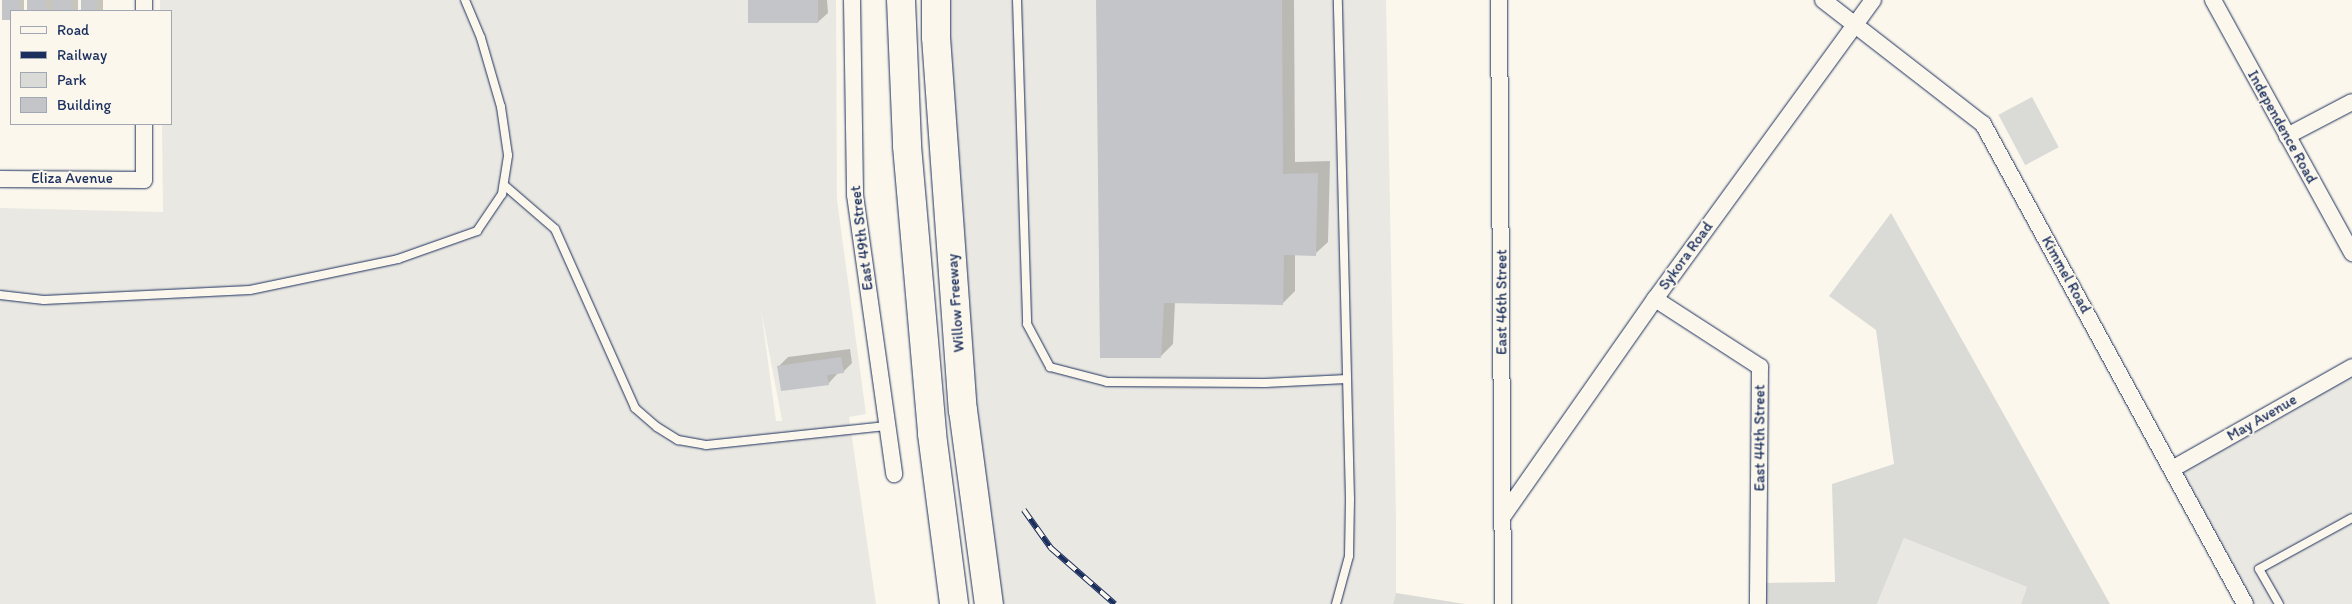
<!DOCTYPE html>
<style>
body{margin:0}
#map{position:relative;width:2352px;height:604px;overflow:hidden;background:#fbf7ec;font-family:Itim,sans-serif}
div>[style]{position:absolute}
[style*='--x']{left:calc(var(--x)*1px);top:calc(var(--y)*1px);width:calc(var(--w)*1px);rotate:calc(var(--a)*1deg)}
.built>*{inset:0;background:#eae8e2}
.green>*{inset:0;background:#dadad7;transform-origin:0 0}
.shadow>*{inset:0;background:#0003;transform-origin:0 0}
.building>*{inset:0;background:#c3c5c9;transform-origin:0 0}
.roads{filter:drop-shadow(0 0 1px #1b2f5e) drop-shadow(0 0 1px #1b2f5e)}
.lane>*{height:8px;margin:-4px;padding:0 4px;transform-origin:4px;border-radius:4px;background:#fbf7ec}
.street>*{height:16px;margin:-8px;padding:0 8px;transform-origin:8px;border-radius:8px;background:#fbf7ec}
.highway>*{height:28px;margin:-14px;padding:0 14px;transform-origin:14px;border-radius:14px;background:#fbf7ec}
.rail>*{height:5.5px;margin-top:-2.75px;transform-origin:0;background:repeating-linear-gradient(90deg,#fbf7ec 0 11px,#1b2f5e 0 22px);box-sizing:border-box;border-block:1px solid #1b2f5e}
span{translate:-50% -50%;white-space:nowrap;text-align:center;line-height:1.15;-webkit-text-stroke:4px #fbf7ec;paint-order:stroke}
.street-label{font-size:15px;color:#1b2f5e}
.legend{position:absolute;left:10px;top:10px;width:162px;height:115px;box-sizing:border-box;background:#fbf7ec;border:1px solid #a1a7b3;margin:0;padding:6px 9px;list-style:none;font-size:15px;color:#1b2f5e}
.legend li{display:flex;align-items:center;gap:10px;height:25px}
.legend b{width:25px;border:1px solid #a1a7b3}
</style>
<div id="map">
<div class="built">
<i style="clip-path:polygon(evenodd,160px 0,836px 0,837px 200px,866px 414px,849px 417px,876px 604px,0 604px,0 208px,163px 212px,162px 124px,171px 124px,171px 11px,160px 11px,160px 0,761px 310px,782px 420px,782px 421px,776px 421px,761px 310px)"></i>
<i style="clip-path:polygon(936px 0,1386px 0,1396px 519px,1396px 593px,1393px 604px,989px 604px)"></i>
<i style="clip-path:polygon(2352px 367px,2352px 604px,2245px 604px,2172px 469px)"></i>
<i style="clip-path:polygon(1904px 538px,2027px 587px,2021px 604px,1877px 604px)"></i>
</div>
<div class="green">
<i style="left:2032px;top:97px;width:57px;height:38px;rotate:62deg"></i>
<i style="clip-path:polygon(1891px 213px,2110px 604px,2021px 604px,2027px 587px,1904px 538px,1877px 604px,1758px 604px,1758px 583px,1835px 582px,1832px 484px,1894px 464px,1876px 330px,1829px 296px)"></i>
<i style="clip-path:polygon(1396px 593px,1465px 604px,1393px 604px)"></i>
</div>
<div class="shadow">
<i style="clip-path:polygon(4px 0,24px 0,24px 11px,11px 11px,11px 19px,3px 18px)"></i>
<i style="left:28px;top:0;width:50px;height:11px"></i>
<i style="left:82px;top:0;width:21px;height:11px"></i>
<i style="clip-path:polygon(750px 0,827px 0,828px 13px,818px 22px)"></i>
<i style="clip-path:polygon(1097px 0,1294px 0,1295px 162px,1330px 161px,1328px 242px,1315px 254px,1295px 254px,1295px 291px,1282px 304px,1175px 302px,1173px 344px,1160px 357px)"></i>
<i style="clip-path:polygon(850px 349px,852px 363px,843px 372px,838px 373px,828px 384px,779px 366px,788px 357px)"></i>
</div>
<div class="building">
<i style="clip-path:polygon(2px 0,19px 0,19px 11px,11px 11px,11px 20px,2px 20px)"></i>
<i style="left:27px;top:0;width:19px;height:11px"></i>
<i style="left:52px;top:0;width:20px;height:11px"></i>
<i style="left:81px;top:0;width:16px;height:11px"></i>
<i style="left:748px;top:0;width:70px;height:23px"></i>
<i style="clip-path:polygon(1096px 0,1282px 0,1283px 174px,1318px 173px,1316px 256px,1284px 255px,1283px 305px,1164px 303px,1161px 358px,1100px 358px)"></i>
<i style="clip-path:polygon(841px 357px,844px 373px,827px 375px,829px 385px,781px 391px,777px 366px)"></i>
</div>
<div class="roads">
<div class="lane">
<i style="--x:1017;--y:0;--w:324;--a:88.2"></i>
<i style="--x:1027;--y:324;--w:49;--a:61.9"></i>
<i style="--x:1050;--y:367;--w:59;--a:14.7"></i>
<i style="--x:1107;--y:382;--w:158;--a:0.4"></i>
<i style="--x:1265;--y:383;--w:82;--a:-2.8"></i>
<i style="--x:504;--y:185;--w:67;--a:40.8"></i>
<i style="--x:555;--y:229;--w:196;--a:65.9"></i>
<i style="--x:635;--y:408;--w:29;--a:41"></i>
<i style="--x:657;--y:427;--w:25;--a:32"></i>
<i style="--x:678;--y:440;--w:28;--a:10"></i>
<i style="--x:706;--y:445;--w:182;--a:-6"></i>
<i style="--x:0;--y:295;--w:44;--a:6.5"></i>
<i style="--x:44;--y:300;--w:206;--a:-2.8"></i>
<i style="--x:250;--y:290;--w:151;--a:-11.8"></i>
<i style="--x:398;--y:259;--w:84;--a:-19.5"></i>
<i style="--x:477;--y:231;--w:45;--a:-56"></i>
<i style="--x:502;--y:194;--w:39;--a:-81"></i>
<i style="--x:508;--y:155;--w:49;--a:-98.3"></i>
<i style="--x:501;--y:107;--w:72;--a:-106.2"></i>
<i style="--x:481;--y:38;--w:41;--a:-112.8"></i>
<i style="--x:1336;--y:604;--w:50;--a:-74.8"></i>
<i style="--x:1349;--y:556;--w:57;--a:-89"></i>
<i style="--x:1350;--y:499;--w:499;--a:-91.4"></i>
<i style="--x:2279;--y:604;--w:40;--a:-119.7"></i>
<i style="--x:2259;--y:569;--w:106;--a:-28.7"></i>
</div>
<div class="street">
<i style="--x:144;--y:0;--w:11;--a:90"></i>
<i style="--x:852;--y:0;--w:195;--a:89.1"></i>
<i style="--x:855;--y:195;--w:282;--a:82"></i>
<i style="--x:1499;--y:0;--w:604;--a:89.62"></i>
<i style="--x:1823;--y:0;--w:202;--a:37.8"></i>
<i style="--x:1983;--y:124;--w:547;--a:61.37"></i>
<i style="--x:2213;--y:0;--w:289;--a:61.2"></i>
<i style="--x:2287;--y:136;--w:73;--a:-27.6"></i>
<i style="--x:0;--y:179;--w:144;--a:0.4"></i>
<i style="--x:144;--y:180;--w:56;--a:-90"></i>
<i style="--x:1655;--y:299;--w:125;--a:32.9"></i>
<i style="--x:1760;--y:367;--w:237;--a:90.5"></i>
<i style="--x:2172;--y:469;--w:207;--a:-29.5"></i>
<i style="--x:1503;--y:516;--w:265;--a:-55"></i>
<i style="--x:1655;--y:299;--w:370;--a:-53.9"></i>
</div>
<div class="highway">
<i style="--x:901;--y:0;--w:146;--a:87.6"></i>
<i style="--x:907;--y:146;--w:289;--a:85"></i>
<i style="--x:932;--y:434;--w:171;--a:82.6"></i>
<i style="--x:936;--y:0;--w:37;--a:90"></i>
<i style="--x:936;--y:37;--w:374;--a:85.9"></i>
<i style="--x:963;--y:410;--w:196;--a:82.4"></i>
</div>
</div>
<div class="rail">
<i style="--x:1024;--y:510;--w:47;--a:54.6"></i>
<i style="--x:1051;--y:548;--w:85;--a:41.2"></i>
</div>
<div class="street-label">
<span style="left:2282px;top:127px;rotate:61deg">Independence Road</span>
<span style="left:72px;top:179px">Eliza Avenue</span>
<span style="left:862px;top:238px;rotate:-97deg">East 49th Street</span>
<span style="left:1686px;top:256px;rotate:-54deg">Sykora Road</span>
<span style="left:2066px;top:275px;rotate:61deg">Kimmel Road</span>
<span style="left:1502px;top:302px;rotate:-90deg">East 46th Street</span>
<span style="left:956px;top:303px;rotate:-94deg">Willow Freeway</span>
<span style="left:2262px;top:418px;rotate:-30deg">May Avenue</span>
<span style="left:1760px;top:438px;rotate:-90deg">East 44th Street</span>
</div>
<ul class="legend">
<li><b style="height:6px;background:#fbf7ec"></b>Road</li>
<li><b style="height:6px;background:#1b2f5e"></b>Railway</li>
<li><b style="height:14px;background:#dadad7"></b>Park</li>
<li><b style="height:14px;background:#c3c5c9"></b>Building</li>
</ul>
</div>
